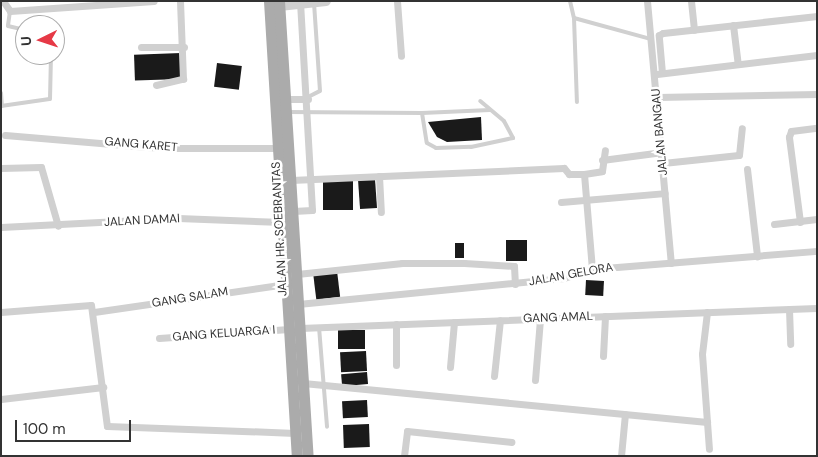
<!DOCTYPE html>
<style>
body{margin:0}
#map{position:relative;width:818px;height:457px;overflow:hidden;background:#fff;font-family:"DM Sans",sans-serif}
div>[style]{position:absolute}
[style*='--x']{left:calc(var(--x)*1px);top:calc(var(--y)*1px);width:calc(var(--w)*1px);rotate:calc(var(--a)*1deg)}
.building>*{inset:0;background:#1a1a1a;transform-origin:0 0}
.service>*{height:4px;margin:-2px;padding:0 2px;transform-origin:2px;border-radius:2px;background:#d0d0d0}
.minor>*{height:7px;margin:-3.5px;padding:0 3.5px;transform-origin:3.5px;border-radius:3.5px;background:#d0d0d0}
.tertiary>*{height:9px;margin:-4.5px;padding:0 4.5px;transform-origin:4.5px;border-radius:4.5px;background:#d0d0d0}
.primary>*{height:11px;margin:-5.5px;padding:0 5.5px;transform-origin:5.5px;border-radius:5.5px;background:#ababab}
span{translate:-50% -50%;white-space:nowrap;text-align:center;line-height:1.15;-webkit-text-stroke:5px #fff;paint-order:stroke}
.street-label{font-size:12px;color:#333}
.frame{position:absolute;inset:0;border:2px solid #333;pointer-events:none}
.north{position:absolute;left:15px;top:15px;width:50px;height:50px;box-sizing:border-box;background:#fff;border:1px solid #adadad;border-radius:50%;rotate:266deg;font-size:14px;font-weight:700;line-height:20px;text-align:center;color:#333}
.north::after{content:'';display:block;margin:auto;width:18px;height:22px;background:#e63946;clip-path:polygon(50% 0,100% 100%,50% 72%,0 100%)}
.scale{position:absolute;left:15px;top:420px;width:116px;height:22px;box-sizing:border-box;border:2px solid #333;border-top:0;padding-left:6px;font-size:15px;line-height:18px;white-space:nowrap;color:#333;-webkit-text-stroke:4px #fff;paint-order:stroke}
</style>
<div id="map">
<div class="building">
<i style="left:181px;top:53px;width:26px;height:47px;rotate:88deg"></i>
<i style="left:217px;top:63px;width:25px;height:24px;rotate:7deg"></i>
<i style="clip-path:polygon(481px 117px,482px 140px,447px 142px,437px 137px,428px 122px)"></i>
<i style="left:375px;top:179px;width:29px;height:17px;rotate:86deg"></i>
<i style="left:323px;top:181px;width:30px;height:29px"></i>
<i style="left:506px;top:240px;width:21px;height:21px"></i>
<i style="left:455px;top:243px;width:9px;height:15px"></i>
<i style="left:337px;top:271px;width:26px;height:24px;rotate:83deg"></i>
<i style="left:586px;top:280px;width:18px;height:15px;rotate:3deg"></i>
<i style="left:365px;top:330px;width:19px;height:27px;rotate:90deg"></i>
<i style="left:366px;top:351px;width:20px;height:26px;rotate:87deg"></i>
<i style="left:367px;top:372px;width:12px;height:26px;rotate:85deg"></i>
<i style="left:367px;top:400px;width:17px;height:25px;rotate:87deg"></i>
<i style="left:369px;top:424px;width:23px;height:26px;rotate:88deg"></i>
</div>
<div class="service">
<i style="--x:570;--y:1;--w:17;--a:77"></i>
<i style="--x:574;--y:18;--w:80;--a:15.3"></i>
<i style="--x:10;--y:11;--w:15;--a:98"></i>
<i style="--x:8;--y:26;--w:17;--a:13"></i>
<i style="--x:574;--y:18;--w:84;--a:88"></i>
<i style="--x:1;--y:93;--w:13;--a:86"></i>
<i style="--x:308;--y:97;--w:13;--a:-27"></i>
<i style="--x:320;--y:91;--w:88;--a:-93.9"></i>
<i style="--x:1;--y:106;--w:49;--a:-8.1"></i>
<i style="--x:50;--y:99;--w:44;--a:-88.7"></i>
<i style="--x:287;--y:112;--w:135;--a:0.4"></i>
<i style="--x:422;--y:113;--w:30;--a:81"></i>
<i style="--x:427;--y:143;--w:10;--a:29"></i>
<i style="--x:436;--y:148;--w:35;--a:-2"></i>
<i style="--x:471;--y:147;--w:43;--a:-12.1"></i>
<i style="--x:513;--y:138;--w:19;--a:-118"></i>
<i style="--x:504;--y:121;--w:31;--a:-140"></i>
<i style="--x:422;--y:113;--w:68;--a:-2.5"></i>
<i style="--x:319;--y:327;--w:100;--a:85.4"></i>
</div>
<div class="minor">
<i style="--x:3;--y:1;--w:12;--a:55"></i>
<i style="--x:10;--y:11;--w:144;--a:-4"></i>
<i style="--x:397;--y:1;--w:55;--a:85.8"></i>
<i style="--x:647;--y:1;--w:263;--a:84.8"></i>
<i style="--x:691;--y:1;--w:29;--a:84"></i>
<i style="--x:733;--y:25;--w:39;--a:83"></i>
<i style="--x:141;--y:47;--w:43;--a:0"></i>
<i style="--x:662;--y:73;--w:38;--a:-95"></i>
<i style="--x:659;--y:35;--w:4;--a:-27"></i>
<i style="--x:663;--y:33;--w:155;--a:-6.3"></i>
<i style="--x:657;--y:74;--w:161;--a:-6.8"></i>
<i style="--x:156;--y:85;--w:28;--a:-13"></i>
<i style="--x:183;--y:79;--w:78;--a:-92.2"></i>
<i style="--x:657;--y:97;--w:160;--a:-1.1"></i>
<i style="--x:286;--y:99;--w:22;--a:0"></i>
<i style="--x:5;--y:135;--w:155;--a:4.8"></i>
<i style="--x:159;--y:148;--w:119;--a:0"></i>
<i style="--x:602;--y:160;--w:61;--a:-7.6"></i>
<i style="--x:663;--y:163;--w:76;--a:-6"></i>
<i style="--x:739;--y:155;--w:27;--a:-84"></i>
<i style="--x:1;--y:168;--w:40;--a:-1.4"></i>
<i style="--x:41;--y:167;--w:61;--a:73.9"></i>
<i style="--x:747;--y:169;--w:88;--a:83.4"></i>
<i style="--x:584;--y:174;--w:95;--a:85.2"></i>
<i style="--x:379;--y:176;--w:36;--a:87"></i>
<i style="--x:291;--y:180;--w:273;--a:-2.5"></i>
<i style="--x:564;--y:168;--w:8;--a:50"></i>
<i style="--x:569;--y:174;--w:15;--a:0"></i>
<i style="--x:584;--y:174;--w:18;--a:-9"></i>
<i style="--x:602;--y:171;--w:21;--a:-82"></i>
<i style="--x:561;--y:202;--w:104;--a:-4.9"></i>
<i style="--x:293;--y:211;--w:19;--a:-3"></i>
<i style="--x:312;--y:210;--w:209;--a:-93.3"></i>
<i style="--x:800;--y:222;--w:86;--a:-97.4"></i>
<i style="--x:789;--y:137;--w:6;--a:-72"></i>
<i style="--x:791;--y:131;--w:26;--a:-7"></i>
<i style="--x:774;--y:224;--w:43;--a:-6.6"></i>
<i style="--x:1;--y:227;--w:177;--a:-2.9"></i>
<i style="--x:178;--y:218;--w:104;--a:2.2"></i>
<i style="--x:297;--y:274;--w:106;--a:-6"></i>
<i style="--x:402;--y:263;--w:62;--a:0"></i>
<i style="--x:464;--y:263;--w:50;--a:3.4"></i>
<i style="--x:514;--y:266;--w:18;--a:87"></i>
<i style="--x:298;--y:304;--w:267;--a:-5.6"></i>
<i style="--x:564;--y:278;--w:29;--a:-18"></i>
<i style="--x:592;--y:269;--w:226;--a:-4.6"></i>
<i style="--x:789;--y:309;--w:35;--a:88"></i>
<i style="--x:1;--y:312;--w:90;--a:-4.4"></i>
<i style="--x:91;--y:305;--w:122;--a:82.5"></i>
<i style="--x:107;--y:426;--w:188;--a:2.1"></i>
<i style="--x:94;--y:312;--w:194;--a:-8.3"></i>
<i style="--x:707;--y:312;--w:42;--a:96.8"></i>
<i style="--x:702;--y:354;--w:95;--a:85.8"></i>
<i style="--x:396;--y:324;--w:41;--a:90"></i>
<i style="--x:300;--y:328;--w:517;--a:-2.22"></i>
<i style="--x:159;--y:338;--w:130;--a:-4"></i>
<i style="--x:603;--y:356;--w:40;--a:-87.1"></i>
<i style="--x:450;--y:367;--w:45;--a:-84.9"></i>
<i style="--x:494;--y:376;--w:56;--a:-83.9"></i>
<i style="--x:535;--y:380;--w:61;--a:-85.3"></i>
<i style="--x:303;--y:383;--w:406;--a:5.5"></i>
<i style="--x:1;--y:399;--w:103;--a:-6.7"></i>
<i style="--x:404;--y:456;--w:25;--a:-83"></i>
<i style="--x:407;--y:431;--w:105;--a:6"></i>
<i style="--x:621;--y:456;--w:42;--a:-84.6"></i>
</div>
<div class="tertiary">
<i style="--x:279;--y:6;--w:47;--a:-6.1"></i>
</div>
<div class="primary">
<i style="--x:269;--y:1;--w:456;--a:86.5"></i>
<i style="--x:279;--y:1;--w:456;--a:86.4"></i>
</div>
<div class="street-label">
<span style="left:660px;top:132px;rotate:-95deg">JALAN BANGAU</span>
<span style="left:141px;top:145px;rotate:5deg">GANG KARET</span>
<span style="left:142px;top:221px;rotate:-3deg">JALAN DAMAI</span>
<span style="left:280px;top:229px;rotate:-93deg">JALAN HR. SOEBRANTAS</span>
<span style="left:571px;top:275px;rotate:-10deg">JALAN GELORA</span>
<span style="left:190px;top:298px;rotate:-9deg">GANG SALAM</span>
<span style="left:558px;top:318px;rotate:-2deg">GANG AMAL</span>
<span style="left:224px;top:334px;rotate:-4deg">GANG KELUARGA I</span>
</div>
<div class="frame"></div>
<div class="north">U</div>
<div class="scale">100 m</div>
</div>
